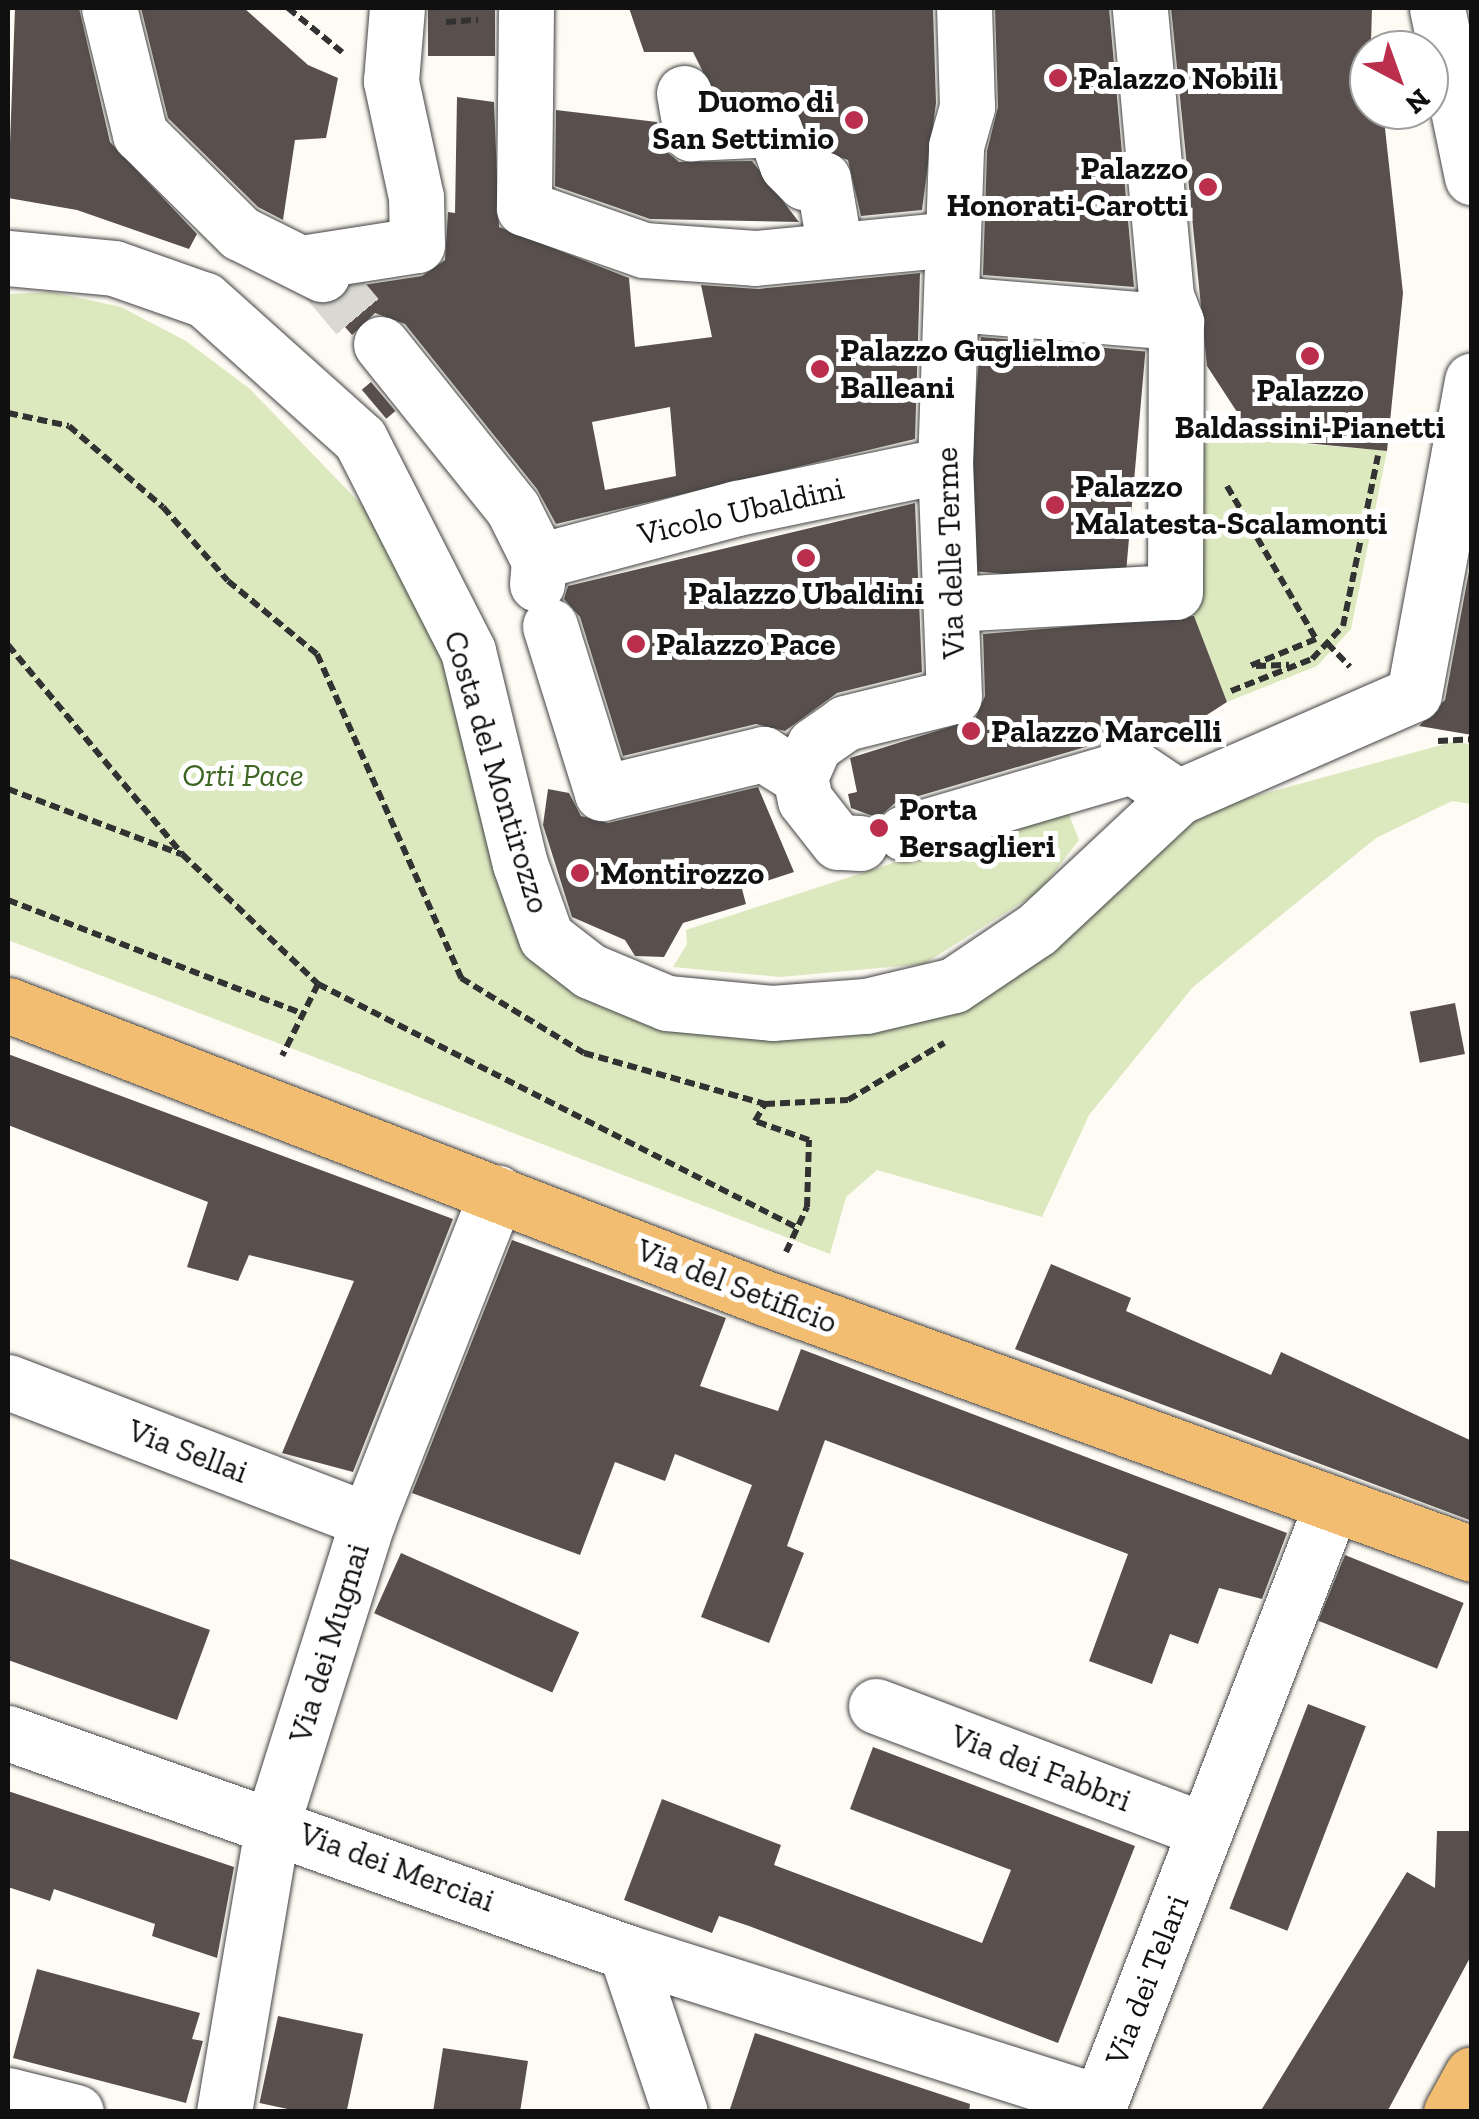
<!DOCTYPE html>
<style>
body{margin:0}
#map{position:relative;width:1479px;height:2119px;overflow:hidden;background:#fefbf4;font-family:"Zilla Slab",serif}
div>[style]{position:absolute}
[style*='--x']{left:calc(var(--x)*1px);top:calc(var(--y)*1px);width:calc(var(--w)*1px);rotate:calc(var(--a)*1deg)}
.green>*{inset:0;background:#dce8be}
.building>*{inset:0;background:#59504d;transform-origin:0 0}
.minor-tunnel>*{height:55px;margin-top:-27.5px;transform-origin:0;background:repeating-linear-gradient(90deg,#dad8d2 0 55px,transparent 0 83px)}
.path>*{height:6px;margin-top:-3px;transform-origin:0;background:repeating-linear-gradient(90deg,#323232 0 10px,transparent 0 15px)}
.roads{filter:drop-shadow(0 0 2px #434343) drop-shadow(0 0 2px #434343)}
.minor>*{height:55px;margin:-27.5px;padding:0 27.5px;transform-origin:27.5px;border-radius:27.5px;background:#fff}
.major>*{height:55px;margin:-27.5px;padding:0 27.5px;transform-origin:27.5px;border-radius:27.5px;background:#f2bc71}
.dots>*{width:28px;height:28px;translate:-50% -50%;box-sizing:border-box;border:5px solid #fff;border-radius:50%}
span{translate:-50% -50%;white-space:nowrap;text-align:center;line-height:1.15;-webkit-text-stroke:10px #fff;paint-order:stroke}
.poi-label{font-size:32px;color:#101010;font-weight:700}
.left{translate:0 -50%;text-align:left}
.right{translate:-100% -50%;text-align:right}
.street-label{font-size:32px;color:#101010}
.park-label{font-size:32px;color:#3d6622;font-style:italic}
.frame{position:absolute;inset:0;border:10px solid #101010;pointer-events:none}
.north{position:absolute;left:1349px;top:30px;width:100px;height:100px;box-sizing:border-box;background:#fff;border:2px solid #9f9f9f;border-radius:50%;rotate:139deg;font-size:28px;font-weight:700;line-height:40px;text-align:center;color:#101010}
.north::after{content:'';display:block;margin:auto;width:35px;height:45px;background:#bb2e4d;clip-path:polygon(50% 0,100% 100%,50% 72%,0 100%)}
</style>
<div id="map">
<div class="green">
<i style="clip-path:polygon(52px 292px,121px 307px,186px 341px,250px 389px,382px 526px,447px 649px,508px 871px,657px 1026px,1055px 945px,1130px 882px,1190px 814px,1452px 742px,1471px 744px,1471px 804px,1452px 801px,1376px 838px,1193px 987px,1089px 1115px,1042px 1217px,877px 1170px,846px 1197px,830px 1254px,8px 940px,8px 294px)"></i>
<i style="clip-path:polygon(1192px 434px,1387px 451px,1351px 629px,1317px 666px,1227px 702px,1190px 606px)"></i>
<i style="clip-path:polygon(1066px 807px,1079px 840px,1040px 891px,924px 964px,780px 977px,673px 967px,687px 944px,686px 930px)"></i>
</div>
<div class="building">
<i style="clip-path:polygon(15px 8px,79px 8px,110px 142px,197px 234px,189px 249px,77px 210px,8px 198px)"></i>
<i style="clip-path:polygon(141px 8px,244px 8px,308px 65px,338px 78px,326px 138px,295px 140px,283px 220px,258px 207px,168px 118px)"></i>
<i style="left:428px;top:8px;width:67px;height:48px"></i>
<i style="clip-path:polygon(629px 8px,933px 8px,936px 103px,922px 210px,861px 216px,848px 160px,814px 148px,792px 104px,717px 100px,693px 52px,644px 52px)"></i>
<i style="clip-path:polygon(995px 8px,1109px 8px,1134px 287px,983px 275px,987px 151px,998px 107px)"></i>
<i style="clip-path:polygon(1171px 8px,1372px 8px,1369px 110px,1383px 110px,1403px 293px,1387px 451px,1235px 436px,1239px 415px,1207px 366px)"></i>
<i style="clip-path:polygon(evenodd,457px 97px,494px 102px,499px 227px,629px 278px,635px 347px,712px 337px,701px 285px,758px 289px,920px 273px,915px 439px,556px 524px,537px 489px,405px 324px,375px 313px,352px 335px,326px 305px,350px 287px,422px 276px,445px 260px,448px 212px,455px 213px,457px 97px,670px 407px,676px 476px,605px 490px,592px 422px,670px 407px)"></i>
<i style="clip-path:polygon(556px 110px,657px 122px,666px 151px,679px 162px,752px 161px,799px 222px,650px 219px,555px 186px)"></i>
<i style="left:981px;top:337px;width:165px;height:234px;rotate:5deg"></i>
<i style="left:371px;top:382px;width:38px;height:12px;rotate:50deg"></i>
<i style="clip-path:polygon(915px 503px,922px 672px,837px 693px,785px 731px,756px 724px,623px 756px,580px 617px,564px 599px,568px 586px)"></i>
<i style="clip-path:polygon(1472px 555px,1472px 735px,1419px 726px,1445px 700px)"></i>
<i style="clip-path:polygon(1194px 616px,1227px 702px,1171px 738px,1156px 744px,1123px 736px,895px 803px,878px 818px,851px 808px,848px 794px,857px 792px,850px 758px,975px 719px,985px 696px,983px 634px)"></i>
<i style="clip-path:polygon(758px 787px,794px 872px,742px 889px,746px 904px,683px 923px,664px 957px,635px 956px,625px 940px,572px 917px,543px 825px,548px 789px,569px 793px,581px 816px,608px 823px)"></i>
<i style="left:1455px;top:1003px;width:52px;height:46px;rotate:79deg"></i>
<i style="clip-path:polygon(8px 1054px,453px 1219px,353px 1472px,282px 1453px,354px 1281px,249px 1255px,238px 1281px,187px 1267px,208px 1202px,8px 1125px)"></i>
<i style="clip-path:polygon(512px 1240px,726px 1318px,700px 1386px,778px 1411px,801px 1349px,1287px 1533px,1262px 1599px,1219px 1588px,1198px 1644px,1170px 1634px,1152px 1684px,1089px 1661px,1128px 1554px,825px 1440px,787px 1546px,804px 1553px,769px 1643px,701px 1617px,752px 1485px,675px 1454px,665px 1481px,615px 1462px,580px 1555px,412px 1493px)"></i>
<i style="clip-path:polygon(1051px 1264px,1131px 1298px,1126px 1311px,1271px 1375px,1281px 1352px,1472px 1441px,1472px 1521px,1015px 1349px)"></i>
<i style="left:401px;top:1553px;width:195px;height:66px;rotate:24deg"></i>
<i style="left:1345px;top:1555px;width:128px;height:71px;rotate:22deg"></i>
<i style="clip-path:polygon(8px 1558px,210px 1630px,177px 1720px,8px 1660px)"></i>
<i style="left:1308px;top:1704px;width:62px;height:219px;rotate:21deg"></i>
<i style="clip-path:polygon(873px 1747px,1135px 1846px,1058px 2043px,749px 1926px,719px 1916px,712px 1933px,624px 1900px,662px 1799px,781px 1845px,774px 1865px,982px 1943px,1011px 1870px,850px 1809px)"></i>
<i style="clip-path:polygon(8px 1791px,234px 1867px,217px 1958px,152px 1936px,155px 1924px,54px 1889px,50px 1901px,8px 1887px)"></i>
<i style="clip-path:polygon(1437px 1831px,1472px 1831px,1472px 1954px,1387px 2112px,1260px 2112px,1407px 1872px,1435px 1888px)"></i>
<i style="clip-path:polygon(37px 1969px,200px 2013px,192px 2039px,203px 2041px,186px 2103px,13px 2058px)"></i>
<i style="left:278px;top:2016px;width:87px;height:89px;rotate:12deg"></i>
<i style="clip-path:polygon(755px 2033px,970px 2104px,969px 2112px,729px 2112px)"></i>
<i style="clip-path:polygon(443px 2048px,528px 2061px,520px 2112px,433px 2112px)"></i>
</div>
<div class="minor-tunnel">
<i style="--x:322;--y:274;--w:92;--a:49.9"></i>
</div>
<div class="path">
<i style="--x:288;--y:8;--w:70;--a:39.2"></i>
<i style="--x:446;--y:22;--w:32;--a:-4"></i>
<i style="--x:8;--y:413;--w:62;--a:12"></i>
<i style="--x:69;--y:426;--w:124;--a:40.8"></i>
<i style="--x:163;--y:507;--w:98;--a:48.7"></i>
<i style="--x:228;--y:581;--w:115;--a:39.4"></i>
<i style="--x:317;--y:654;--w:355;--a:66"></i>
<i style="--x:461;--y:978;--w:144;--a:31.4"></i>
<i style="--x:584;--y:1053;--w:188;--a:15.7"></i>
<i style="--x:1227;--y:486;--w:177;--a:59.8"></i>
<i style="--x:1316;--y:639;--w:71;--a:157.8"></i>
<i style="--x:1327;--y:643;--w:33;--a:46"></i>
<i style="--x:8;--y:645;--w:272;--a:50.2"></i>
<i style="--x:182;--y:854;--w:188;--a:43.7"></i>
<i style="--x:318;--y:984;--w:80;--a:116.6"></i>
<i style="--x:1256;--y:666;--w:33;--a:-2"></i>
<i style="--x:1231;--y:691;--w:87;--a:-21.6"></i>
<i style="--x:1312;--y:659;--w:45;--a:-46.8"></i>
<i style="--x:1343;--y:626;--w:174;--a:-78.4"></i>
<i style="--x:1438;--y:741;--w:34;--a:-3"></i>
<i style="--x:8;--y:789;--w:185;--a:20.6"></i>
<i style="--x:8;--y:900;--w:312;--a:21.1"></i>
<i style="--x:318;--y:984;--w:538;--a:26.95"></i>
<i style="--x:786;--y:1252;--w:50;--a:-65"></i>
<i style="--x:807;--y:1207;--w:67;--a:-88.3"></i>
<i style="--x:809;--y:1140;--w:57;--a:-160.6"></i>
<i style="--x:755;--y:1121;--w:20;--a:-60"></i>
<i style="--x:765;--y:1104;--w:83;--a:-2.8"></i>
<i style="--x:848;--y:1100;--w:112;--a:-30.7"></i>
</div>
<div class="roads">
<div class="minor">
<i style="--x:109;--y:8;--w:130;--a:76.2"></i>
<i style="--x:140;--y:134;--w:141;--a:44.7"></i>
<i style="--x:240;--y:233;--w:92;--a:26.6"></i>
<i style="--x:526;--y:8;--w:200;--a:90.6"></i>
<i style="--x:524;--y:208;--w:127;--a:19.3"></i>
<i style="--x:644;--y:250;--w:111;--a:4.1"></i>
<i style="--x:755;--y:258;--w:197;--a:-5.5"></i>
<i style="--x:1437;--y:8;--w:173;--a:78.3"></i>
<i style="--x:684;--y:93;--w:41;--a:80.1"></i>
<i style="--x:691;--y:133;--w:83;--a:-2.8"></i>
<i style="--x:774;--y:129;--w:38;--a:70"></i>
<i style="--x:787;--y:165;--w:24;--a:45"></i>
<i style="--x:804;--y:182;--w:19;--a:-9"></i>
<i style="--x:823;--y:179;--w:71;--a:80.3"></i>
<i style="--x:8;--y:258;--w:106;--a:5.4"></i>
<i style="--x:114;--y:268;--w:96;--a:19.4"></i>
<i style="--x:205;--y:300;--w:208;--a:41.9"></i>
<i style="--x:360;--y:439;--w:238;--a:63"></i>
<i style="--x:468;--y:651;--w:219;--a:76.3"></i>
<i style="--x:520;--y:864;--w:77;--a:70.4"></i>
<i style="--x:546;--y:937;--w:56;--a:37.7"></i>
<i style="--x:590;--y:971;--w:83;--a:22.6"></i>
<i style="--x:667;--y:1003;--w:105;--a:5.4"></i>
<i style="--x:772;--y:1013;--w:94;--a:-4.3"></i>
<i style="--x:866;--y:1006;--w:90;--a:-13.4"></i>
<i style="--x:954;--y:985;--w:100;--a:-34"></i>
<i style="--x:1037;--y:929;--w:193;--a:-43.1"></i>
<i style="--x:1178;--y:797;--w:257;--a:-23.6"></i>
<i style="--x:1414;--y:694;--w:319;--a:-79.5"></i>
<i style="--x:308;--y:262;--w:110;--a:-8.9"></i>
<i style="--x:417;--y:245;--w:48;--a:-91.2"></i>
<i style="--x:416;--y:197;--w:119;--a:-102.2"></i>
<i style="--x:391;--y:81;--w:73;--a:-85.3"></i>
<i style="--x:955;--y:304;--w:222;--a:4.7"></i>
<i style="--x:381;--y:344;--w:211;--a:51.3"></i>
<i style="--x:513;--y:509;--w:58;--a:63.4"></i>
<i style="--x:539;--y:561;--w:23;--a:95"></i>
<i style="--x:539;--y:561;--w:205;--a:-15"></i>
<i style="--x:737;--y:508;--w:212;--a:-11.7"></i>
<i style="--x:951;--y:604;--w:224;--a:-3.1"></i>
<i style="--x:1175;--y:592;--w:270;--a:-89.8"></i>
<i style="--x:1176;--y:322;--w:28;--a:-111"></i>
<i style="--x:1166;--y:296;--w:289;--a:-95.2"></i>
<i style="--x:550;--y:626;--w:175;--a:72.7"></i>
<i style="--x:602;--y:793;--w:166;--a:-13.6"></i>
<i style="--x:763;--y:754;--w:44;--a:31.9"></i>
<i style="--x:904;--y:833;--w:238;--a:-16.4"></i>
<i style="--x:1132;--y:766;--w:55;--a:34"></i>
<i style="--x:860;--y:843;--w:22;--a:-177"></i>
<i style="--x:838;--y:842;--w:53;--a:-128.2"></i>
<i style="--x:805;--y:800;--w:24;--a:-102"></i>
<i style="--x:800;--y:777;--w:35;--a:-66"></i>
<i style="--x:814;--y:745;--w:38;--a:-35"></i>
<i style="--x:845;--y:723;--w:112;--a:-13.9"></i>
<i style="--x:954;--y:696;--w:231;--a:-92.2"></i>
<i style="--x:945;--y:465;--w:319;--a:-88"></i>
<i style="--x:956;--y:146;--w:41;--a:-74.2"></i>
<i style="--x:967;--y:107;--w:99;--a:-91.7"></i>
<i style="--x:8;--y:1382;--w:386;--a:21"></i>
<i style="--x:876;--y:1706;--w:352;--a:20.7"></i>
<i style="--x:8;--y:1733;--w:656;--a:19.51"></i>
<i style="--x:626;--y:1952;--w:169;--a:71.4"></i>
<i style="--x:626;--y:1952;--w:497;--a:17.6"></i>
<i style="--x:1100;--y:2102;--w:639;--a:-68.81"></i>
<i style="--x:8;--y:2095;--w:70;--a:14"></i>
<i style="--x:224;--y:2112;--w:295;--a:-80.4"></i>
<i style="--x:273;--y:1821;--w:316;--a:-72.5"></i>
<i style="--x:368;--y:1520;--w:352;--a:-68.5"></i>
</div>
<div class="major">
<i style="--x:8;--y:1005;--w:812;--a:21.16"></i>
<i style="--x:765;--y:1298;--w:752;--a:19.9"></i>
<i style="--x:1451;--y:2112;--w:43;--a:-61.1"></i>
</div>
</div>
<div class="dots">
<i style="left:1058px;top:78px;background:#bb2e4d"></i>
<i style="left:854px;top:120px;background:#bb2e4d"></i>
<i style="left:1208px;top:187px;background:#bb2e4d"></i>
<i style="left:1310px;top:356px;background:#bb2e4d"></i>
<i style="left:820px;top:369px;background:#bb2e4d"></i>
<i style="left:1055px;top:505px;background:#bb2e4d"></i>
<i style="left:806px;top:558px;background:#bb2e4d"></i>
<i style="left:636px;top:644px;background:#bb2e4d"></i>
<i style="left:971px;top:731px;background:#bb2e4d"></i>
<i style="left:879px;top:828px;background:#bb2e4d"></i>
<i style="left:580px;top:873px;background:#bb2e4d"></i>
</div>
<div class="poi-label">
<span class="left" style="left:1078px;top:78px">Palazzo Nobili</span>
<span class="right" style="left:834px;top:120px">Duomo di<br>San Settimio</span>
<span class="right" style="left:1188px;top:187px">Palazzo<br>Honorati-Carotti</span>
<span class="left" style="left:840px;top:369px">Palazzo Guglielmo<br>Balleani</span>
<span style="left:1310px;top:409px">Palazzo<br>Baldassini-Pianetti</span>
<span class="left" style="left:1075px;top:505px">Palazzo<br>Malatesta-Scalamonti</span>
<span style="left:806px;top:593px">Palazzo Ubaldini</span>
<span class="left" style="left:656px;top:644px">Palazzo Pace</span>
<span class="left" style="left:991px;top:731px">Palazzo Marcelli</span>
<span class="left" style="left:899px;top:828px">Porta<br>Bersaglieri</span>
<span class="left" style="left:600px;top:873px">Montirozzo</span>
</div>
<div class="street-label">
<span style="left:741px;top:511px;rotate:-13deg">Vicolo Ubaldini</span>
<span style="left:950px;top:553px;rotate:-92deg">Via delle Terme</span>
<span style="left:497px;top:772px;rotate:73deg">Costa del Montirozzo</span>
<span style="left:737px;top:1286px;rotate:21deg">Via del Setificio</span>
<span style="left:188px;top:1451px;rotate:21deg">Via Sellai</span>
<span style="left:329px;top:1643px;rotate:-73deg">Via dei Mugnai</span>
<span style="left:1041px;top:1768px;rotate:21deg">Via dei Fabbri</span>
<span style="left:397px;top:1867px;rotate:20deg">Via dei Merciai</span>
<span style="left:1147px;top:1980px;rotate:-69deg">Via dei Telari</span>
</div>
<div class="park-label">
<span style="left:243px;top:775px">Orti Pace</span>
</div>
<div class="frame"></div>
<div class="north">N</div>
</div>
